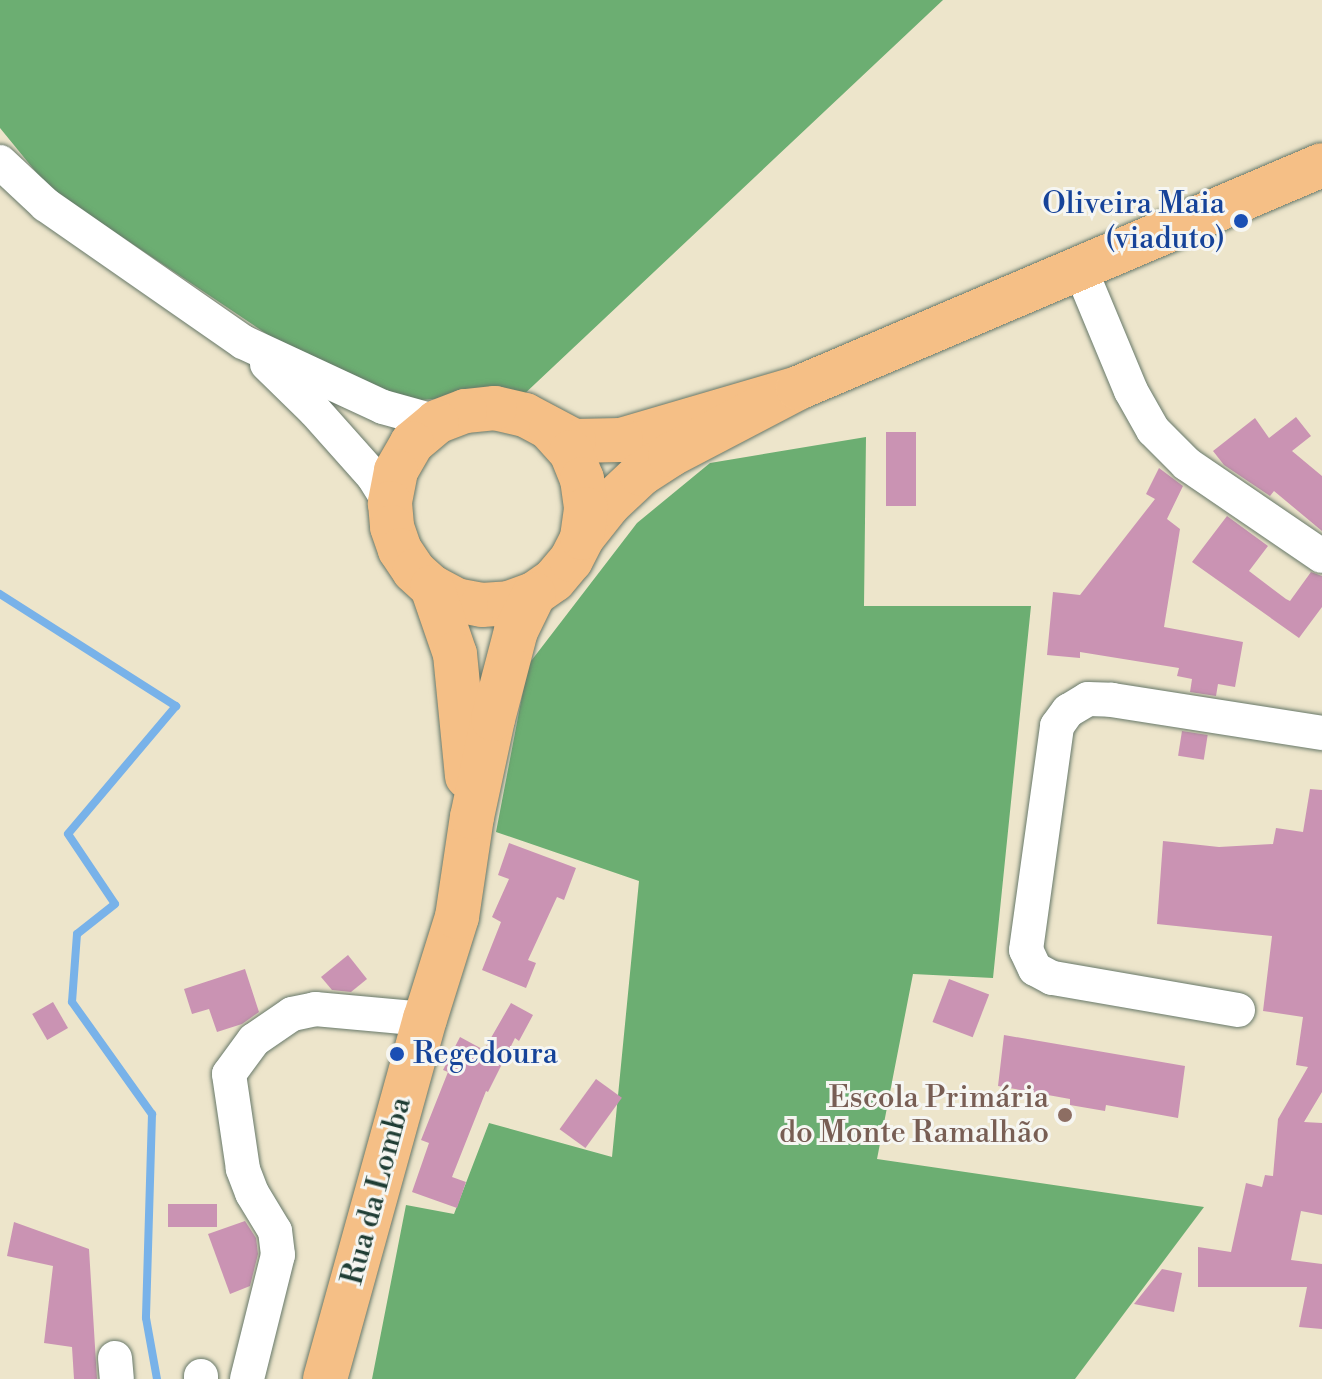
<!DOCTYPE html>
<meta charset="utf-8">
<style>
body{margin:0}
#map{position:relative;width:1322px;height:1379px;overflow:hidden;background:#ede5cb;font-family:"Libre Bodoni",serif}
div>[style]{position:absolute}
[style*='--x']{left:calc(var(--x)*1px);top:calc(var(--y)*1px);width:calc(var(--w)*1px);rotate:calc(var(--a)*1deg)}
.forest>*{inset:0;background:#6cae72}
.stream>*{height:8px;margin:-4px;padding:0 4px;transform-origin:4px;border-radius:4px;background:#78b2e9}
.building>*{inset:0;background:#ca93b3;transform-origin:0 0}
.roads{filter:drop-shadow(0 0 2px #677869) drop-shadow(0 0 2px #677869)}
.minor>*{height:34px;margin:-17px;padding:0 17px;transform-origin:17px;border-radius:17px;background:#fff}
.major>*{height:44px;margin:-22px;padding:0 22px;transform-origin:22px;border-radius:22px;background:#f5bf86}
.dots>*{width:22px;height:22px;translate:-50% -50%;box-sizing:border-box;border:4px solid #f6f6f2;border-radius:50%}
span{translate:-50% -50%;white-space:nowrap;text-align:center;line-height:1.15;-webkit-text-stroke:6px #f6f6f2;paint-order:stroke}
.transit-label{font-size:30px;color:#164399}
.right{translate:-100% -50%;text-align:right}
.left{translate:0 -50%;text-align:left}
.education-label{font-size:30px;color:#785e54}
.street-label{font-size:30px;color:#1f3d34}
</style>
<div id="map">
<div class="forest">
<i style="clip-path:polygon(0 0,943px 0,519px 399px,499px 394px,396px 402px,316px 367px,49px 188px,0 128px)"></i>
<i style="clip-path:polygon(866px 437px,864px 606px,1031px 606px,993px 978px,913px 974px,877px 1159px,1204px 1207px,1075px 1379px,372px 1379px,406px 1205px,454px 1214px,489px 1123px,612px 1157px,639px 881px,496px 832px,528px 665px,637px 523px,710px 463px)"></i>
</div>
<div class="stream">
<i style="--x:0;--y:594;--w:209;--a:32.5"></i>
<i style="--x:176;--y:706;--w:167;--a:130.2"></i>
<i style="--x:68;--y:834;--w:84;--a:56.1"></i>
<i style="--x:115;--y:904;--w:48;--a:141.7"></i>
<i style="--x:77;--y:934;--w:68;--a:94.2"></i>
<i style="--x:72;--y:1002;--w:138;--a:54.5"></i>
<i style="--x:152;--y:1114;--w:204;--a:91.7"></i>
<i style="--x:146;--y:1318;--w:62;--a:79.8"></i>
</div>
<div class="building">
<i style="clip-path:polygon(1296px 417px,1311px 436px,1292px 451px,1322px 476px,1322px 531px,1274px 491px,1270px 496px,1224px 465px,1213px 451px,1255px 418px,1269px 438px)"></i>
<i style="left:886px;top:432px;width:30px;height:74px"></i>
<i style="clip-path:polygon(1159px 468px,1183px 486px,1167px 519px,1180px 529px,1164px 627px,1243px 642px,1235px 687px,1218px 684px,1216px 696px,1190px 692px,1192px 679px,1177px 676px,1179px 668px,1080px 652px,1080px 658px,1047px 655px,1053px 592px,1080px 595px,1155px 499px,1146px 494px)"></i>
<i style="clip-path:polygon(1227px 516px,1268px 546px,1249px 571px,1286px 599px,1290px 601px,1311px 572px,1322px 576px,1322px 607px,1299px 638px,1192px 562px)"></i>
<i style="left:1182px;top:731px;width:26px;height:25px;rotate:9deg"></i>
<i style="clip-path:polygon(1310px 789px,1322px 790px,1322px 1092px,1304px 1122px,1322px 1123px,1322px 1215px,1301px 1211px,1291px 1260px,1322px 1264px,1322px 1329px,1299px 1327px,1307px 1287px,1198px 1287px,1198px 1247px,1231px 1252px,1246px 1183px,1262px 1187px,1265px 1175px,1273px 1176px,1278px 1119px,1308px 1067px,1296px 1065px,1303px 1017px,1263px 1011px,1272px 936px,1157px 924px,1163px 841px,1219px 847px,1273px 844px,1276px 828px,1303px 832px)"></i>
<i style="clip-path:polygon(509px 843px,576px 868px,564px 900px,557px 897px,528px 960px,536px 963px,526px 988px,482px 970px,501px 922px,492px 917px,509px 879px,498px 875px)"></i>
<i style="clip-path:polygon(348px 955px,367px 979px,351px 992px,332px 990px,321px 977px)"></i>
<i style="clip-path:polygon(245px 969px,259px 1012px,242px 1024px,217px 1032px,209px 1009px,192px 1014px,184px 989px)"></i>
<i style="left:949px;top:979px;width:43px;height:46px;rotate:21deg"></i>
<i style="left:53px;top:1002px;width:30px;height:24px;rotate:60deg"></i>
<i style="clip-path:polygon(511px 1003px,533px 1015px,519px 1041px,515px 1038px,488px 1092px,486px 1091px,452px 1177px,466px 1182px,457px 1208px,412px 1192px,429px 1143px,421px 1140px,448px 1072px,443px 1070px,460px 1037px,484px 1050px)"></i>
<i style="clip-path:polygon(1004px 1035px,1185px 1066px,1178px 1118px,1106px 1105px,1105px 1111px,1070px 1105px,1070px 1099px,998px 1086px)"></i>
<i style="left:596px;top:1079px;width:32px;height:62px;rotate:36deg"></i>
<i style="left:217px;top:1204px;width:23px;height:49px;rotate:90deg"></i>
<i style="clip-path:polygon(245px 1221px,256px 1238px,258px 1254px,250px 1286px,230px 1294px,208px 1234px)"></i>
<i style="clip-path:polygon(14px 1222px,89px 1249px,97px 1379px,74px 1379px,72px 1347px,44px 1343px,53px 1266px,7px 1256px)"></i>
<i style="clip-path:polygon(1162px 1269px,1182px 1273px,1174px 1312px,1134px 1304px)"></i>
</div>
<div class="roads">
<div class="minor">
<i style="--x:0;--y:162;--w:63;--a:43.1"></i>
<i style="--x:46;--y:205;--w:240;--a:34.8"></i>
<i style="--x:243;--y:342;--w:154;--a:24.9"></i>
<i style="--x:383;--y:407;--w:56;--a:15.5"></i>
<i style="--x:1079;--y:266;--w:135;--a:67.4"></i>
<i style="--x:1131;--y:391;--w:45;--a:60.6"></i>
<i style="--x:1153;--y:430;--w:48;--a:45"></i>
<i style="--x:1187;--y:464;--w:163;--a:34.3"></i>
<i style="--x:267;--y:364;--w:67;--a:44.4"></i>
<i style="--x:315;--y:411;--w:87;--a:48.3"></i>
<i style="--x:373;--y:476;--w:32;--a:58"></i>
<i style="--x:1238;--y:1010;--w:189;--a:-170.2"></i>
<i style="--x:1052;--y:978;--w:19;--a:-152"></i>
<i style="--x:1035;--y:969;--w:21;--a:-115"></i>
<i style="--x:1026;--y:950;--w:226;--a:-82.1"></i>
<i style="--x:1057;--y:726;--w:19;--a:-54"></i>
<i style="--x:1068;--y:711;--w:23;--a:-31"></i>
<i style="--x:1088;--y:699;--w:24;--a:2"></i>
<i style="--x:1112;--y:700;--w:213;--a:8.9"></i>
<i style="--x:115;--y:1358;--w:21;--a:85"></i>
<i style="--x:201;--y:1379;--w:3;--a:-90"></i>
<i style="--x:247;--y:1379;--w:128;--a:-76"></i>
<i style="--x:278;--y:1255;--w:24;--a:-97"></i>
<i style="--x:275;--y:1231;--w:44;--a:-121.2"></i>
<i style="--x:252;--y:1193;--w:26;--a:-111"></i>
<i style="--x:243;--y:1169;--w:96;--a:-98.4"></i>
<i style="--x:229;--y:1074;--w:42;--a:-53.7"></i>
<i style="--x:254;--y:1040;--w:46;--a:-34.4"></i>
<i style="--x:292;--y:1014;--w:24;--a:-12"></i>
<i style="--x:315;--y:1009;--w:110;--a:5.2"></i>
</div>
<div class="major">
<i style="--x:798;--y:388;--w:184;--a:163.6"></i>
<i style="--x:621;--y:440;--w:47;--a:178.8"></i>
<i style="--x:574;--y:441;--w:55;--a:-152"></i>
<i style="--x:525;--y:415;--w:31;--a:-167"></i>
<i style="--x:495;--y:408;--w:30;--a:174"></i>
<i style="--x:465;--y:411;--w:30;--a:159"></i>
<i style="--x:437;--y:422;--w:33;--a:140"></i>
<i style="--x:412;--y:443;--w:32;--a:120"></i>
<i style="--x:396;--y:471;--w:33;--a:101"></i>
<i style="--x:390;--y:503;--w:24;--a:85"></i>
<i style="--x:392;--y:527;--w:24;--a:71"></i>
<i style="--x:400;--y:550;--w:25;--a:56"></i>
<i style="--x:414;--y:571;--w:24;--a:42"></i>
<i style="--x:432;--y:587;--w:27;--a:28"></i>
<i style="--x:456;--y:600;--w:26;--a:11"></i>
<i style="--x:482;--y:605;--w:27;--a:-4"></i>
<i style="--x:509;--y:603;--w:27;--a:-20"></i>
<i style="--x:534;--y:594;--w:24;--a:-35"></i>
<i style="--x:554;--y:580;--w:26;--a:-50"></i>
<i style="--x:571;--y:560;--w:25;--a:-63"></i>
<i style="--x:582;--y:538;--w:43;--a:-51.5"></i>
<i style="--x:609;--y:504;--w:44;--a:-43.2"></i>
<i style="--x:641;--y:474;--w:35;--a:-33"></i>
<i style="--x:670;--y:455;--w:144;--a:-27.6"></i>
<i style="--x:798;--y:388;--w:569;--a:-23.05"></i>
<i style="--x:551;--y:430;--w:30;--a:48"></i>
<i style="--x:571;--y:452;--w:29;--a:68"></i>
<i style="--x:582;--y:479;--w:30;--a:82"></i>
<i style="--x:586;--y:509;--w:29;--a:98"></i>
<i style="--x:432;--y:587;--w:71;--a:71.1"></i>
<i style="--x:455;--y:654;--w:123;--a:84.4"></i>
<i style="--x:325;--y:1379;--w:374;--a:-74.5"></i>
<i style="--x:425;--y:1019;--w:107;--a:-72.6"></i>
<i style="--x:457;--y:917;--w:101;--a:-81.5"></i>
<i style="--x:472;--y:817;--w:100;--a:-77.9"></i>
<i style="--x:493;--y:719;--w:91;--a:-75.4"></i>
<i style="--x:516;--y:631;--w:41;--a:-64.1"></i>
</div>
</div>
<div class="dots">
<i style="left:1241px;top:221px;background:#1a4fb4"></i>
<i style="left:397px;top:1054px;background:#1a4fb4"></i>
<i style="left:1065px;top:1115px;background:#8d6e63"></i>
</div>
<div class="transit-label">
<span class="right" style="left:1225px;top:221px">Oliveira Maia<br>(viaduto)</span>
<span class="left" style="left:413px;top:1054px">Regedoura</span>
</div>
<div class="education-label">
<span class="right" style="left:1049px;top:1115px">Escola Primária<br>do Monte Ramalhão</span>
</div>
<div class="street-label">
<span style="left:377px;top:1191px;rotate:-75deg">Rua da Lomba</span>
</div>
</div>
